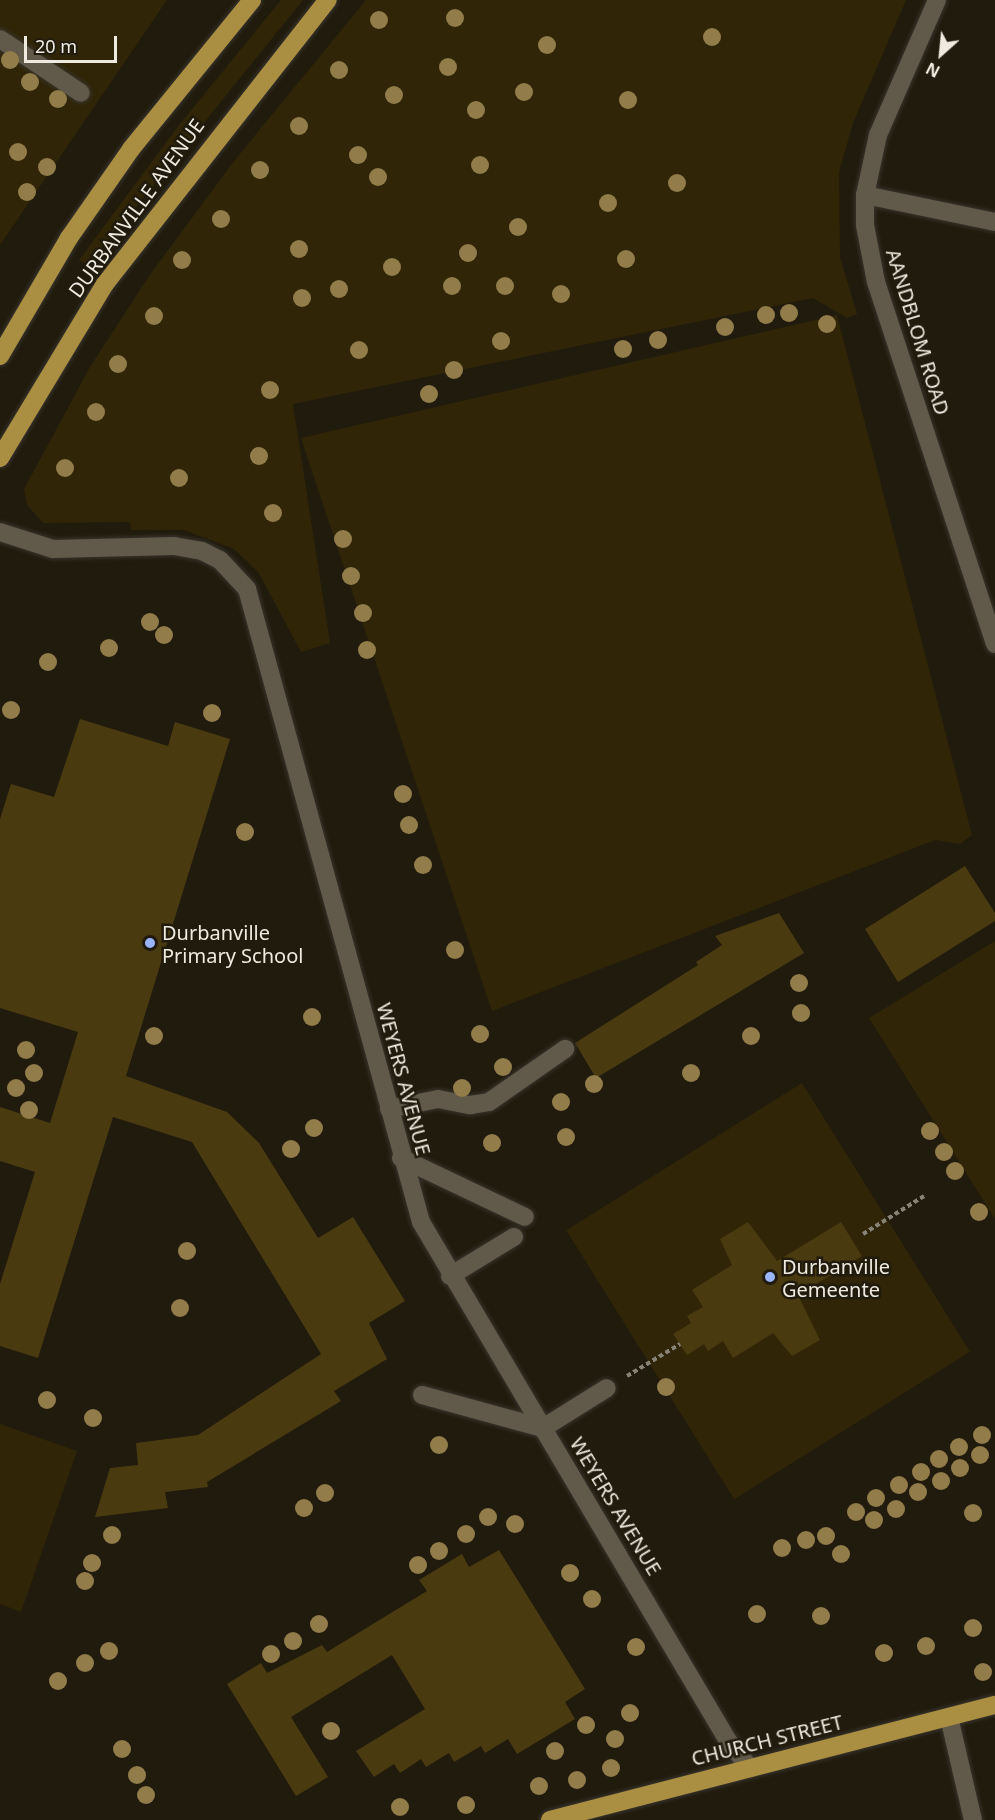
<!DOCTYPE html>
<style>
body{margin:0}
#map{position:relative;width:995px;height:1820px;overflow:hidden;background:#211b0d;font-family:"Noto Sans",sans-serif}
div>[style]{position:absolute}
[style*='--x']{left:calc(var(--x)*1px);top:calc(var(--y)*1px);width:calc(var(--w)*1px);rotate:calc(var(--a)*1deg)}
.green>*{inset:0;background:#302507;transform-origin:0 0}
.building>*{inset:0;background:#493a10}
.path>*{height:4px;margin-top:-2px;transform-origin:0;background:repeating-linear-gradient(90deg,#878276 0 4.5px,transparent 0 7.5px)}
.roads{filter:drop-shadow(0 0 2px #38342d) drop-shadow(0 0 2px #38342d)}
.minor>*{height:18px;margin:-9px;padding:0 9px;transform-origin:9px;border-radius:9px;background:#615a4a}
.major>*{height:18px;margin:-9px;padding:0 9px;transform-origin:9px;border-radius:9px;background:#aa8e42}
.trees>*{width:18px;height:18px;margin:-9px;border-radius:50%;background:#917c4a}
.dots>*{width:16px;height:16px;translate:-50% -50%;box-sizing:border-box;border:3px solid #211b0d;border-radius:50%}
span{translate:-50% -50%;white-space:nowrap;text-align:center;line-height:1.15;-webkit-text-stroke:5px #211b0d;paint-order:stroke}
.street-label{font-size:20px;color:#eeeae0}
.poi-label{font-size:20px;color:#eeeae0}
.left{translate:0 -50%;text-align:left}
.north{position:absolute;left:911px;top:24px;width:60px;height:60px;-webkit-text-stroke:4px #211b0d;paint-order:stroke;rotate:207deg;font-size:16px;font-weight:700;line-height:24px;text-align:center;color:#eeeae0}
.north::after{content:'';display:block;margin:auto;width:21px;height:27px;background:#eeeae0;clip-path:polygon(50% 0,100% 100%,50% 72%,0 100%)}
.scale{position:absolute;left:24px;top:36px;width:93px;height:27px;box-sizing:border-box;border:3px solid #eeeae0;border-top:0;padding-left:8px;font-size:18px;line-height:21px;white-space:nowrap;color:#eeeae0;-webkit-text-stroke:4px #211b0d;paint-order:stroke}
</style>
<div id="map">
<div class="green">
<i style="clip-path:polygon(0 0,167px 0,0 245px)"></i>
<i style="clip-path:polygon(281px 0,303px 0,114px 234px,86px 264px,79px 260px,179px 125px)"></i>
<i style="clip-path:polygon(366px 0,906px 0,853px 123px,839px 172px,840px 257px,857px 314px,847px 318px,813px 298px,293px 404px,330px 643px,301px 652px,259px 573px,234px 549px,184px 530px,131px 530px,130px 522px,43px 523px,27px 505px,24px 489px,90px 367px,149px 276px,234px 161px)"></i>
<i style="clip-path:polygon(837px 315px,972px 835px,960px 844px,935px 840px,492px 1011px,301px 438px)"></i>
<i style="clip-path:polygon(995px 941px,995px 1219px,869px 1018px)"></i>
<i style="left:802px;top:1083px;width:317px;height:278px;rotate:58deg"></i>
<i style="clip-path:polygon(0 1424px,77px 1451px,21px 1612px,0 1604px)"></i>
</div>
<div class="building">
<i style="clip-path:polygon(80px 719px,168px 746px,175px 722px,230px 739px,126px 1076px,227px 1112px,259px 1143px,318px 1238px,353px 1217px,405px 1301px,369px 1323px,387px 1359px,334px 1391px,341px 1401px,207px 1482px,208px 1487px,165px 1492px,168px 1508px,95px 1517px,110px 1468px,138px 1465px,136px 1443px,198px 1435px,321px 1354px,192px 1142px,113px 1117px,38px 1358px,0 1346px,0 1284px,35px 1172px,0 1161px,0 1107px,50px 1123px,78px 1032px,0 1008px,0 819px,11px 784px,54px 797px)"></i>
<i style="clip-path:polygon(965px 866px,995px 913px,995px 921px,898px 982px,865px 929px)"></i>
<i style="clip-path:polygon(779px 913px,804px 953px,596px 1078px,575px 1043px,698px 965px,696px 962px,722px 945px,715px 936px)"></i>
<i style="clip-path:polygon(748px 1222px,777px 1261px,841px 1222px,862px 1256px,798px 1295px,820px 1340px,792px 1356px,773px 1333px,733px 1358px,723px 1341px,708px 1351px,704px 1344px,687px 1355px,673px 1334px,691px 1323px,687px 1316px,703px 1307px,692px 1290px,732px 1265px,720px 1239px)"></i>
<i style="clip-path:polygon(499px 1550px,585px 1689px,565px 1702px,575px 1719px,517px 1754px,508px 1739px,485px 1753px,481px 1746px,454px 1762px,449px 1753px,426px 1767px,421px 1759px,400px 1773px,394px 1764px,374px 1777px,356px 1751px,425px 1709px,392px 1655px,291px 1717px,328px 1777px,296px 1796px,227px 1684px,261px 1663px,267px 1673px,322px 1645px,327px 1652px,427px 1591px,419px 1580px,462px 1554px,469px 1567px)"></i>
</div>
<div class="path">
<i style="--x:863;--y:1234;--w:72;--a:-31.9"></i>
<i style="--x:627;--y:1376;--w:62;--a:-31.1"></i>
</div>
<div class="roads">
<div class="minor">
<i style="--x:937;--y:0;--w:147;--a:113.6"></i>
<i style="--x:878;--y:135;--w:61;--a:102.2"></i>
<i style="--x:865;--y:195;--w:30;--a:90"></i>
<i style="--x:865;--y:225;--w:58;--a:79.1"></i>
<i style="--x:876;--y:282;--w:381;--a:71.8"></i>
<i style="--x:0;--y:39;--w:97;--a:33.7"></i>
<i style="--x:865;--y:195;--w:133;--a:11.7"></i>
<i style="--x:0;--y:532;--w:56;--a:17.8"></i>
<i style="--x:53;--y:549;--w:121;--a:-1.4"></i>
<i style="--x:174;--y:546;--w:28;--a:10"></i>
<i style="--x:202;--y:551;--w:20;--a:27"></i>
<i style="--x:220;--y:560;--w:40;--a:47"></i>
<i style="--x:247;--y:589;--w:656;--a:74.63"></i>
<i style="--x:421;--y:1222;--w:603;--a:59.39"></i>
<i style="--x:728;--y:1741;--w:35;--a:51"></i>
<i style="--x:389;--y:1109;--w:50;--a:-11.5"></i>
<i style="--x:438;--y:1099;--w:33;--a:11"></i>
<i style="--x:470;--y:1105;--w:19;--a:-9"></i>
<i style="--x:489;--y:1102;--w:93;--a:-34.9"></i>
<i style="--x:401;--y:1158;--w:137;--a:25.4"></i>
<i style="--x:450;--y:1276;--w:75;--a:-31.4"></i>
<i style="--x:422;--y:1395;--w:125;--a:15.3"></i>
<i style="--x:543;--y:1428;--w:75;--a:-32"></i>
<i style="--x:949;--y:1717;--w:106;--a:76.9"></i>
</div>
<div class="major">
<i style="--x:0;--y:356;--w:137;--a:-59.7"></i>
<i style="--x:69;--y:238;--w:108;--a:-55.1"></i>
<i style="--x:131;--y:149;--w:192;--a:-50.9"></i>
<i style="--x:0;--y:458;--w:203;--a:-58.9"></i>
<i style="--x:105;--y:284;--w:361;--a:-51.9"></i>
<i style="--x:550;--y:1820;--w:460;--a:-14.5"></i>
</div>
</div>
<div class="trees">
<i style="left:455px;top:18px"></i>
<i style="left:379px;top:20px"></i>
<i style="left:712px;top:37px"></i>
<i style="left:547px;top:45px"></i>
<i style="left:10px;top:60px"></i>
<i style="left:448px;top:67px"></i>
<i style="left:339px;top:70px"></i>
<i style="left:30px;top:82px"></i>
<i style="left:524px;top:92px"></i>
<i style="left:394px;top:95px"></i>
<i style="left:58px;top:99px"></i>
<i style="left:628px;top:100px"></i>
<i style="left:476px;top:110px"></i>
<i style="left:299px;top:126px"></i>
<i style="left:18px;top:152px"></i>
<i style="left:358px;top:155px"></i>
<i style="left:480px;top:165px"></i>
<i style="left:47px;top:167px"></i>
<i style="left:260px;top:170px"></i>
<i style="left:378px;top:177px"></i>
<i style="left:677px;top:183px"></i>
<i style="left:27px;top:192px"></i>
<i style="left:608px;top:203px"></i>
<i style="left:221px;top:219px"></i>
<i style="left:518px;top:227px"></i>
<i style="left:299px;top:249px"></i>
<i style="left:468px;top:253px"></i>
<i style="left:626px;top:259px"></i>
<i style="left:182px;top:260px"></i>
<i style="left:392px;top:267px"></i>
<i style="left:452px;top:286px"></i>
<i style="left:505px;top:286px"></i>
<i style="left:339px;top:289px"></i>
<i style="left:561px;top:294px"></i>
<i style="left:302px;top:298px"></i>
<i style="left:789px;top:313px"></i>
<i style="left:766px;top:315px"></i>
<i style="left:154px;top:316px"></i>
<i style="left:827px;top:324px"></i>
<i style="left:725px;top:327px"></i>
<i style="left:658px;top:340px"></i>
<i style="left:501px;top:341px"></i>
<i style="left:623px;top:349px"></i>
<i style="left:359px;top:350px"></i>
<i style="left:118px;top:364px"></i>
<i style="left:454px;top:370px"></i>
<i style="left:270px;top:390px"></i>
<i style="left:429px;top:394px"></i>
<i style="left:96px;top:412px"></i>
<i style="left:259px;top:456px"></i>
<i style="left:65px;top:468px"></i>
<i style="left:179px;top:478px"></i>
<i style="left:273px;top:513px"></i>
<i style="left:343px;top:539px"></i>
<i style="left:351px;top:576px"></i>
<i style="left:363px;top:613px"></i>
<i style="left:150px;top:622px"></i>
<i style="left:164px;top:635px"></i>
<i style="left:109px;top:648px"></i>
<i style="left:367px;top:650px"></i>
<i style="left:48px;top:662px"></i>
<i style="left:11px;top:710px"></i>
<i style="left:212px;top:713px"></i>
<i style="left:403px;top:794px"></i>
<i style="left:409px;top:825px"></i>
<i style="left:245px;top:832px"></i>
<i style="left:423px;top:865px"></i>
<i style="left:455px;top:950px"></i>
<i style="left:799px;top:983px"></i>
<i style="left:801px;top:1013px"></i>
<i style="left:312px;top:1017px"></i>
<i style="left:480px;top:1034px"></i>
<i style="left:154px;top:1036px"></i>
<i style="left:751px;top:1036px"></i>
<i style="left:26px;top:1050px"></i>
<i style="left:503px;top:1067px"></i>
<i style="left:34px;top:1073px"></i>
<i style="left:691px;top:1073px"></i>
<i style="left:594px;top:1084px"></i>
<i style="left:16px;top:1088px"></i>
<i style="left:462px;top:1088px"></i>
<i style="left:561px;top:1102px"></i>
<i style="left:29px;top:1110px"></i>
<i style="left:314px;top:1128px"></i>
<i style="left:930px;top:1131px"></i>
<i style="left:566px;top:1137px"></i>
<i style="left:492px;top:1143px"></i>
<i style="left:291px;top:1149px"></i>
<i style="left:944px;top:1152px"></i>
<i style="left:955px;top:1171px"></i>
<i style="left:979px;top:1212px"></i>
<i style="left:187px;top:1251px"></i>
<i style="left:180px;top:1308px"></i>
<i style="left:666px;top:1387px"></i>
<i style="left:47px;top:1400px"></i>
<i style="left:93px;top:1418px"></i>
<i style="left:982px;top:1435px"></i>
<i style="left:439px;top:1445px"></i>
<i style="left:959px;top:1447px"></i>
<i style="left:980px;top:1455px"></i>
<i style="left:939px;top:1459px"></i>
<i style="left:960px;top:1468px"></i>
<i style="left:921px;top:1472px"></i>
<i style="left:941px;top:1481px"></i>
<i style="left:899px;top:1485px"></i>
<i style="left:918px;top:1492px"></i>
<i style="left:325px;top:1493px"></i>
<i style="left:876px;top:1498px"></i>
<i style="left:304px;top:1508px"></i>
<i style="left:896px;top:1509px"></i>
<i style="left:856px;top:1512px"></i>
<i style="left:973px;top:1513px"></i>
<i style="left:488px;top:1517px"></i>
<i style="left:874px;top:1520px"></i>
<i style="left:515px;top:1524px"></i>
<i style="left:466px;top:1534px"></i>
<i style="left:112px;top:1535px"></i>
<i style="left:826px;top:1536px"></i>
<i style="left:806px;top:1540px"></i>
<i style="left:782px;top:1548px"></i>
<i style="left:439px;top:1551px"></i>
<i style="left:841px;top:1554px"></i>
<i style="left:92px;top:1563px"></i>
<i style="left:418px;top:1565px"></i>
<i style="left:570px;top:1573px"></i>
<i style="left:85px;top:1581px"></i>
<i style="left:592px;top:1599px"></i>
<i style="left:757px;top:1614px"></i>
<i style="left:821px;top:1616px"></i>
<i style="left:319px;top:1624px"></i>
<i style="left:973px;top:1628px"></i>
<i style="left:293px;top:1641px"></i>
<i style="left:926px;top:1646px"></i>
<i style="left:636px;top:1647px"></i>
<i style="left:109px;top:1651px"></i>
<i style="left:884px;top:1653px"></i>
<i style="left:271px;top:1654px"></i>
<i style="left:85px;top:1663px"></i>
<i style="left:983px;top:1672px"></i>
<i style="left:58px;top:1681px"></i>
<i style="left:630px;top:1713px"></i>
<i style="left:586px;top:1725px"></i>
<i style="left:331px;top:1731px"></i>
<i style="left:615px;top:1739px"></i>
<i style="left:122px;top:1749px"></i>
<i style="left:555px;top:1751px"></i>
<i style="left:611px;top:1768px"></i>
<i style="left:137px;top:1775px"></i>
<i style="left:577px;top:1780px"></i>
<i style="left:539px;top:1786px"></i>
<i style="left:146px;top:1795px"></i>
<i style="left:466px;top:1805px"></i>
<i style="left:400px;top:1807px"></i>
</div>
<div class="dots">
<i style="left:150px;top:943px;background:#9ab5fd"></i>
<i style="left:770px;top:1277px;background:#9ab5fd"></i>
</div>
<div class="street-label">
<span style="left:136px;top:208px;rotate:-54deg">DURBANVILLE AVENUE</span>
<span style="left:918px;top:332px;rotate:73deg">AANDBLOM ROAD</span>
<span style="left:404px;top:1079px;rotate:75deg">WEYERS AVENUE</span>
<span style="left:616px;top:1506px;rotate:59deg">WEYERS AVENUE</span>
<span style="left:767px;top:1740px;rotate:-14deg">CHURCH STREET</span>
</div>
<div class="poi-label">
<span class="left" style="left:162px;top:944px">Durbanville<br>Primary School</span>
<span class="left" style="left:782px;top:1278px">Durbanville<br>Gemeente</span>
</div>
<div class="north">N</div>
<div class="scale">20 m</div>
</div>
